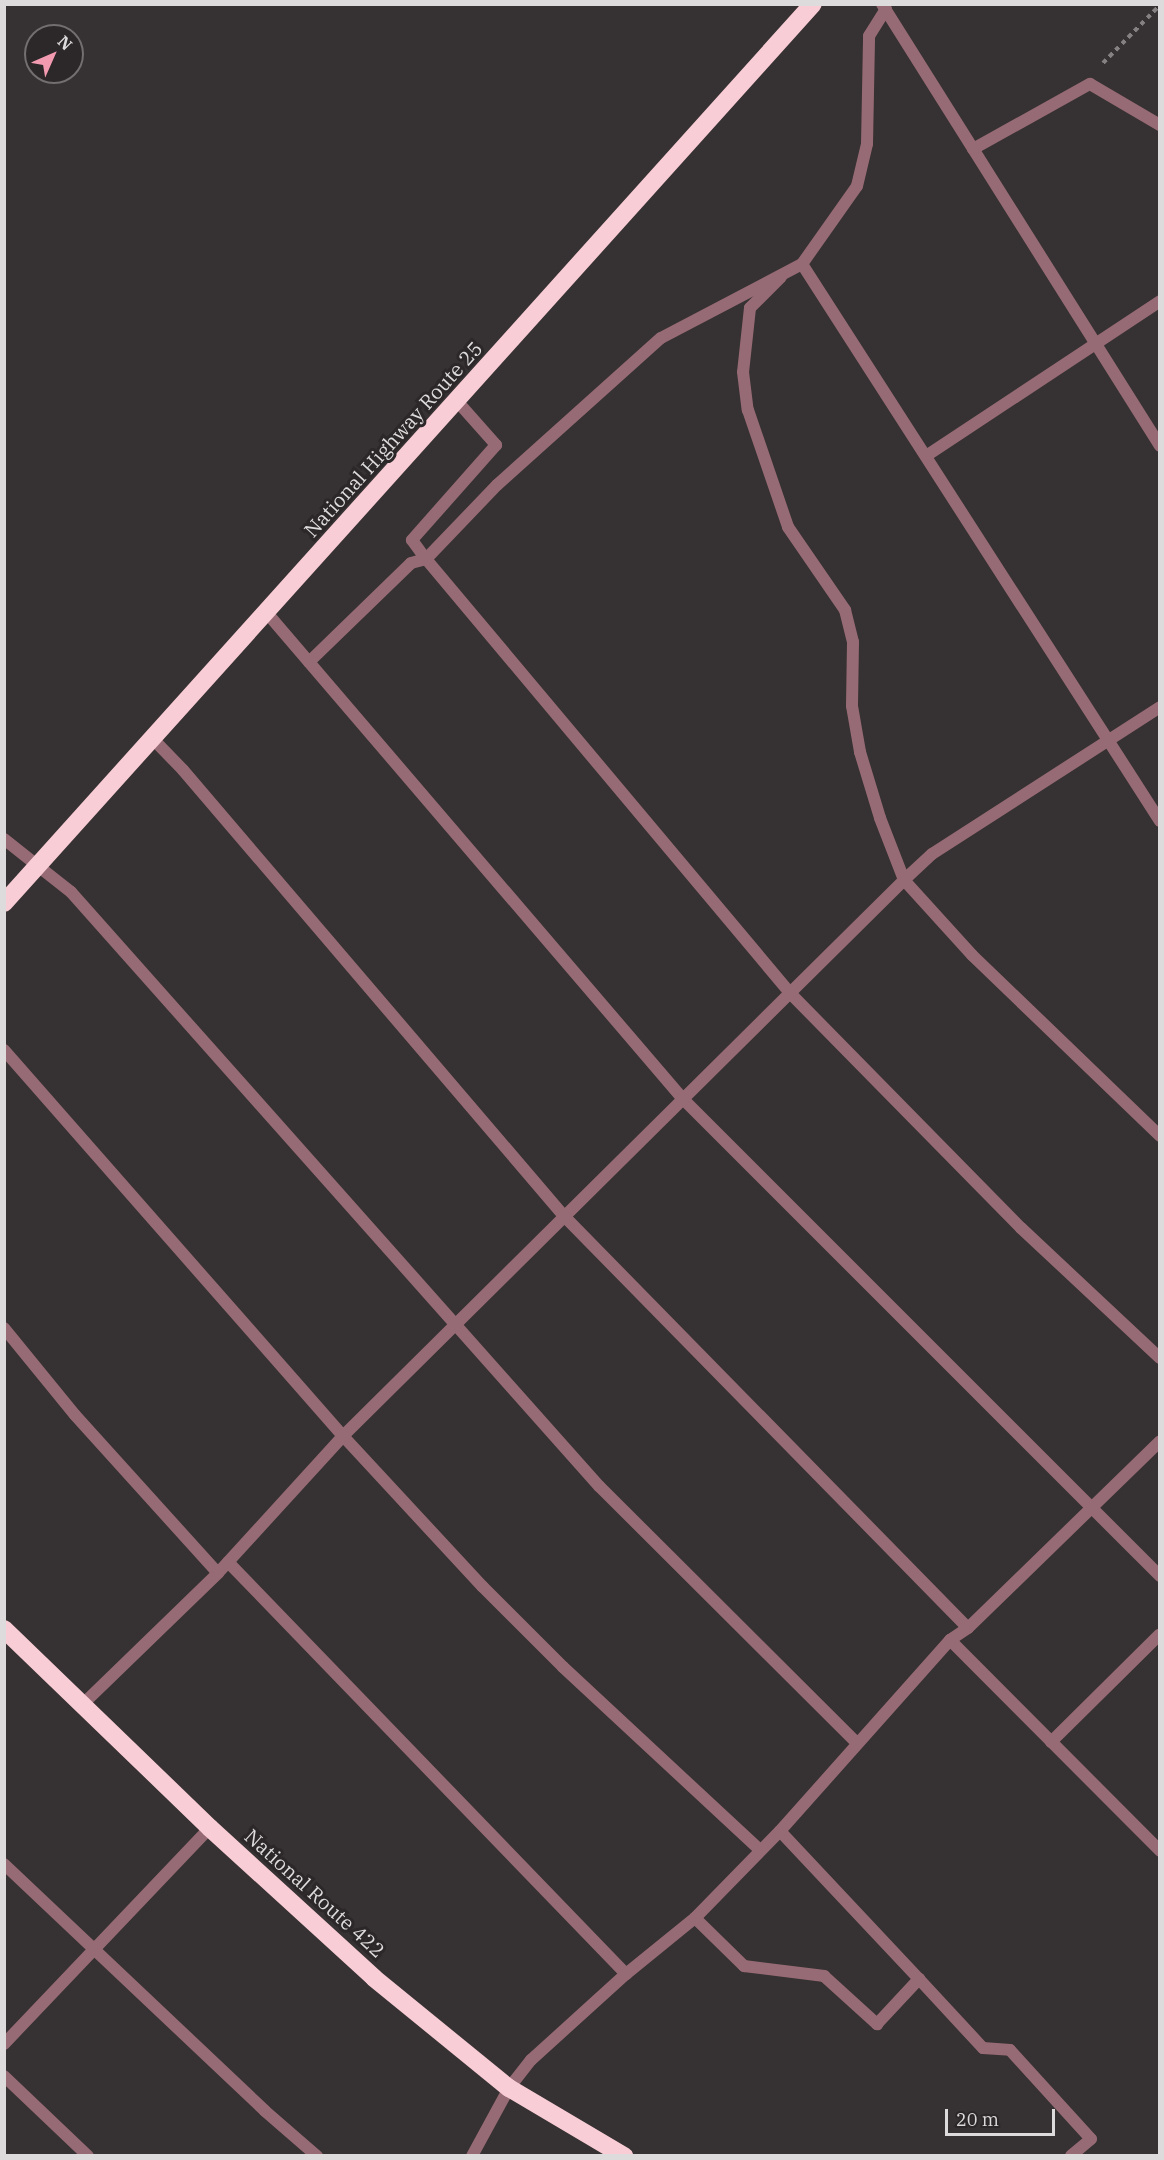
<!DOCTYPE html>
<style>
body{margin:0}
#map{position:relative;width:1164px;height:2160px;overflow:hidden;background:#363132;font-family:"IBM Plex Serif",serif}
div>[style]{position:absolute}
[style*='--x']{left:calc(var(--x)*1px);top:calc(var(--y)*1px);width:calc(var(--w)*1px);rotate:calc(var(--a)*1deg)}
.path>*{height:4px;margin-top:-2px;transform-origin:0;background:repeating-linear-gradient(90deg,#858182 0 4.5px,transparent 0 9px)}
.lane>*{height:12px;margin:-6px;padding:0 6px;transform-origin:6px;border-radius:6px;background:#976b75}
.street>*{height:12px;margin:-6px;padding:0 6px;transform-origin:6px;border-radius:6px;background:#976b75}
.highway>*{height:18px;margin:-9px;padding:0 9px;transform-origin:9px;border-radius:9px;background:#f9cdd6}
span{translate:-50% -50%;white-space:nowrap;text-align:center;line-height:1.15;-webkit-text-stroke:6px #2c2728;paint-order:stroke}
.street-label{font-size:20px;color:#dddbdb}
.frame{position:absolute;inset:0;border:6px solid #dddbdb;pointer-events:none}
.north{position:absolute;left:24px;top:24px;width:60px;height:60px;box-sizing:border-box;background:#2c2728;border:2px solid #736f70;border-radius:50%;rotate:45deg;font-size:16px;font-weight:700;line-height:24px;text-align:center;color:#dddbdb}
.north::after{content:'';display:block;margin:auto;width:21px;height:27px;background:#f29ab0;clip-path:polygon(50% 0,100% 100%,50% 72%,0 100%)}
.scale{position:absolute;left:945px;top:2109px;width:110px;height:27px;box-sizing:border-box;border:3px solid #dddbdb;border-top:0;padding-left:8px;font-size:18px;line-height:21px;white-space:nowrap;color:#dddbdb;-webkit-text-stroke:4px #2c2728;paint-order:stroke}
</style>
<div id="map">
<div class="path">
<i style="--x:1103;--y:63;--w:81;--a:-45.5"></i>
</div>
<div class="lane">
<i style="--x:781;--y:277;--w:44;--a:135"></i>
<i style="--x:750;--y:308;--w:64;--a:96.2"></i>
<i style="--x:743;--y:372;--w:38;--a:83"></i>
<i style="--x:748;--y:410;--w:124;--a:71.1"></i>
<i style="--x:788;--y:527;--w:101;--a:55.5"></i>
<i style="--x:845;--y:610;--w:33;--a:76"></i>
<i style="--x:853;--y:642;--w:64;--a:90.9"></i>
<i style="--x:852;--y:706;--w:47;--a:80.1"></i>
<i style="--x:860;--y:752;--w:69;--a:73.1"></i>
<i style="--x:880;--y:818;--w:66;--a:68.8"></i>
<i style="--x:904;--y:880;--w:101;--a:47.8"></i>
<i style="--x:972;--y:955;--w:261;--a:43.9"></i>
<i style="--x:426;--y:559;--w:566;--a:50.01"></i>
<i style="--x:790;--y:993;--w:330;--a:45.5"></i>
<i style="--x:1021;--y:1228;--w:190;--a:43.1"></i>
<i style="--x:38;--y:866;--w:42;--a:38.2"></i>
<i style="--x:71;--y:892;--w:795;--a:48.37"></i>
<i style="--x:599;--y:1486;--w:364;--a:44.9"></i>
<i style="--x:4;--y:1864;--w:359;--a:43.4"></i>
<i style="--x:265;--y:2111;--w:69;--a:40.9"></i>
<i style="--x:695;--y:1918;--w:69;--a:44.4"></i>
<i style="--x:744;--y:1966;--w:81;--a:7.1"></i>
<i style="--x:824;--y:1976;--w:72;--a:42.2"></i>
<i style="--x:877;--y:2024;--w:62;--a:-47"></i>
<i style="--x:919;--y:1979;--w:203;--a:-133.2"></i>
<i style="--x:919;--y:1979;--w:94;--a:47.2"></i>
<i style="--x:983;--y:2048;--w:27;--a:4"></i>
<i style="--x:1010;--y:2050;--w:120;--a:47.7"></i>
<i style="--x:1091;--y:2139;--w:26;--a:140"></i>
<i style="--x:4;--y:2076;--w:116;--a:43.6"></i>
</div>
<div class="street">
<i style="--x:882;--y:4;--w:522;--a:57.83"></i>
<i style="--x:973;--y:149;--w:134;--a:-29.1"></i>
<i style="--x:1090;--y:84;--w:81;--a:30.4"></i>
<i style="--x:802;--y:264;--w:95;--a:-54.8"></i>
<i style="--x:857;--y:186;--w:43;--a:-76.6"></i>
<i style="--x:867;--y:144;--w:108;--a:-88.9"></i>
<i style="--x:869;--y:36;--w:32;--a:-58"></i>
<i style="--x:457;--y:401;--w:59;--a:48.4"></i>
<i style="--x:496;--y:445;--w:127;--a:131.5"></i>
<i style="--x:412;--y:540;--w:24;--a:54"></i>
<i style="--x:426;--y:559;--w:103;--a:-46.2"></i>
<i style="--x:497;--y:485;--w:220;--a:-41.9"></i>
<i style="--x:661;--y:338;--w:159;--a:-27.7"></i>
<i style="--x:802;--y:264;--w:662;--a:57.27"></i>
<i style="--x:926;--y:456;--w:281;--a:-33.5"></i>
<i style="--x:267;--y:613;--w:640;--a:49.44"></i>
<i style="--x:683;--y:1099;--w:675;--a:45"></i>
<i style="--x:309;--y:662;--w:142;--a:-44.1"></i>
<i style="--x:411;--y:563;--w:16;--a:-15"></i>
<i style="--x:153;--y:739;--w:43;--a:45.9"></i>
<i style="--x:183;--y:770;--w:585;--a:49.5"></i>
<i style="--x:563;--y:1215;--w:578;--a:45.56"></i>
<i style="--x:4;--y:839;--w:43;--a:38.5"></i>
<i style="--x:4;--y:1050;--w:514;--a:48.71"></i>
<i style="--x:343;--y:1436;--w:205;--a:47.2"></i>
<i style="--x:482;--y:1586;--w:115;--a:45"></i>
<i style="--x:563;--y:1667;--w:269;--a:42.9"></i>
<i style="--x:4;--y:1328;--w:112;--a:50.8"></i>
<i style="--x:75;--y:1415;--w:213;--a:47.9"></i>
<i style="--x:228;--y:1562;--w:573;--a:45.99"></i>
<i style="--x:950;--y:1640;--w:298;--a:45.1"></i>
<i style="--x:83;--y:1704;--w:188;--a:-44.1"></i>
<i style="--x:218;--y:1573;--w:185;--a:-47.6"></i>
<i style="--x:343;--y:1436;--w:790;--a:-44.74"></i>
<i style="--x:904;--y:880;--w:38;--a:-43"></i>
<i style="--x:932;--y:854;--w:271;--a:-32.8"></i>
<i style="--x:1051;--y:1742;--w:153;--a:-44.7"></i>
<i style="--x:4;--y:2044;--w:298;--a:-46.4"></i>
<i style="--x:472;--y:2156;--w:77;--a:-61.4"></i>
<i style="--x:509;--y:2088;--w:36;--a:-52"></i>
<i style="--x:531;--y:2060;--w:128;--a:-42.2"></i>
<i style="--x:626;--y:1974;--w:89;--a:-39.1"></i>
<i style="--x:695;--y:1918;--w:122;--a:-45.7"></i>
<i style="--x:780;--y:1831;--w:256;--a:-48.3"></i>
<i style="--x:950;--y:1640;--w:22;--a:-34"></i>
<i style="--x:968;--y:1628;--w:268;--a:-44.2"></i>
</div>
<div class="highway">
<i style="--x:4;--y:903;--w:1209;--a:-48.02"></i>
<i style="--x:4;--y:1629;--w:286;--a:44"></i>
<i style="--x:210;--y:1828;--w:222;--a:42.4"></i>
<i style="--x:374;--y:1978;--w:174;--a:39.2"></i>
<i style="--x:509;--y:2088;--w:134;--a:30.6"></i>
</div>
<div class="street-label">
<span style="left:393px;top:439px;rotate:-48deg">National Highway Route 25</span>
<span style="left:315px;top:1893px;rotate:42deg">National Route 422</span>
</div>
<div class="frame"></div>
<div class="north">N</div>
<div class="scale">20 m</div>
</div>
